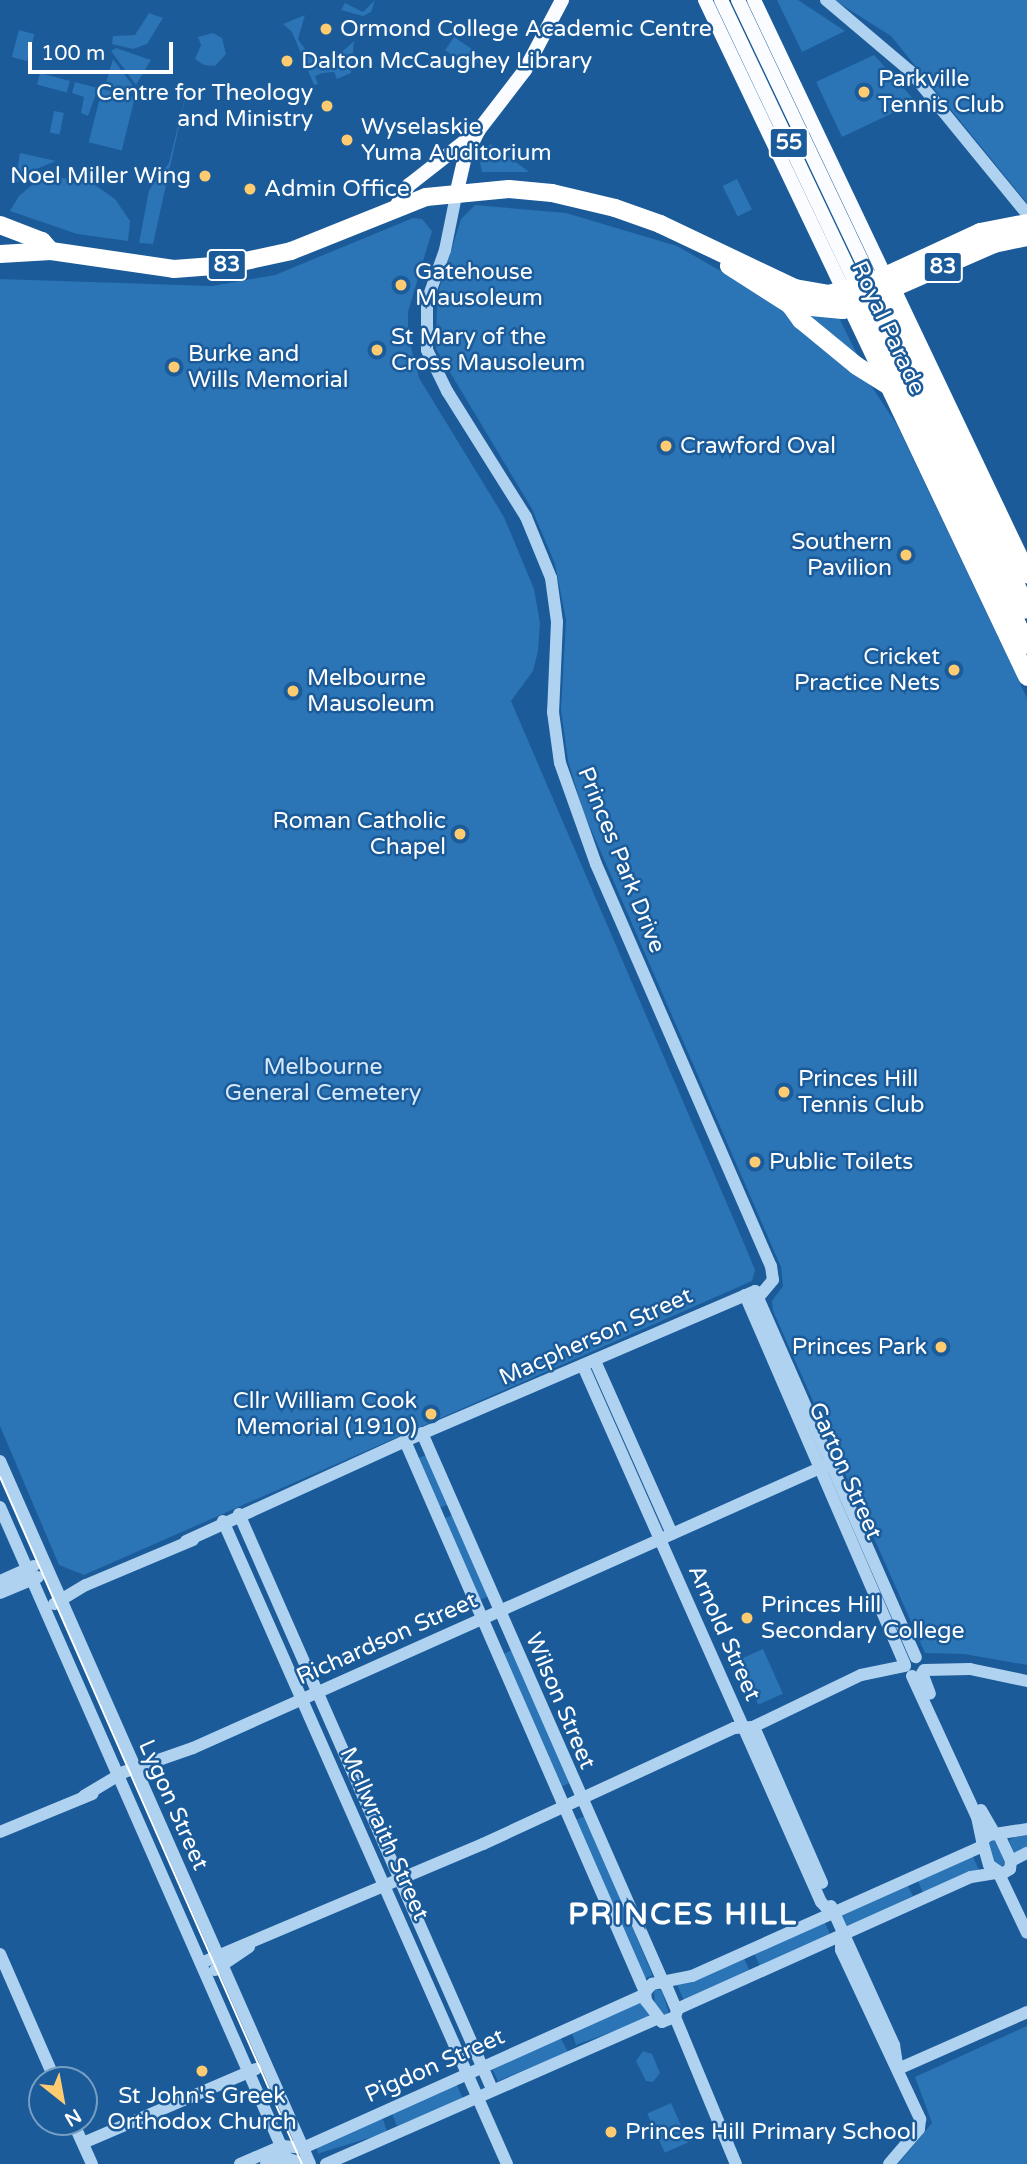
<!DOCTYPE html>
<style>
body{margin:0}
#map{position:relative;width:1027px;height:2164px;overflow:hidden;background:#1b5b99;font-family:"Varela Round",sans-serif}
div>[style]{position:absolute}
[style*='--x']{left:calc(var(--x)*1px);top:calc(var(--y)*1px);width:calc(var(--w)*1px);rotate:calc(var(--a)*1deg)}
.green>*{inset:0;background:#2b74b5;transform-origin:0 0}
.minor>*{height:12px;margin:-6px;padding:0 6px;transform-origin:6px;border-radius:6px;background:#b0d2f1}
.major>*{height:14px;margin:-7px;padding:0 7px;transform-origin:7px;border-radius:7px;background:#fafcff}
.highway>*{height:18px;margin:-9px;padding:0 9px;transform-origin:9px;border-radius:9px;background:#fff}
.tram>*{height:2px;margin:-1px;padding:0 1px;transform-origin:1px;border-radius:1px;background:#fff}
.dots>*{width:19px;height:19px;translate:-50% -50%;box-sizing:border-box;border:4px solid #1b5b99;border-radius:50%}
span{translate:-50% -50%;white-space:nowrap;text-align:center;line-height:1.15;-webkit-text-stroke:5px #1b5b99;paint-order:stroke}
.shield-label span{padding:2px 5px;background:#1b5b99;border:2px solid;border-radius:5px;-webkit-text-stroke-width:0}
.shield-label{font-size:21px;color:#fff;font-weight:700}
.poi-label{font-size:23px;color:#fff}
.left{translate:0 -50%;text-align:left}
.right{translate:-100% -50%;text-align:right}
.street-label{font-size:23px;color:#fff}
.park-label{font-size:23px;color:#d7eafb}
.district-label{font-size:30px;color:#fff;font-weight:700;letter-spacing:2px}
.north{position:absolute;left:28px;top:2066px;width:70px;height:70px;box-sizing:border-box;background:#1b5b99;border:2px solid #769dc2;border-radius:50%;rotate:149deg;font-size:19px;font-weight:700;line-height:28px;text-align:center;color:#fff}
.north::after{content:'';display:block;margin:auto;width:24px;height:32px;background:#ffcb70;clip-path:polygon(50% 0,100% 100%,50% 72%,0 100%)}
.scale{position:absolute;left:28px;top:42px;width:145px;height:32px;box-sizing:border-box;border:4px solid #fff;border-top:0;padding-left:9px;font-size:21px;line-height:24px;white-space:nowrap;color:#fff;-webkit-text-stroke:5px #1b5b99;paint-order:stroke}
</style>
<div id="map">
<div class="green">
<i style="clip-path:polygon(375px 0,371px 12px,363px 16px,341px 10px,345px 3px,363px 12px)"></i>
<i style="clip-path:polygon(777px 0,798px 0,845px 31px,802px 52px)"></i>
<i style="clip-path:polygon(834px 0,1027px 0,1027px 203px,891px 36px)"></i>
<i style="clip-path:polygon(149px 13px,163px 18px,147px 44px,133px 49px,112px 44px,113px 36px,135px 35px)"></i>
<i style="clip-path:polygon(305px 15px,298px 39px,311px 58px,333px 60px,354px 41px,351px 73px,337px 79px,334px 72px,322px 73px,315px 76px,318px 84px,314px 85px,292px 32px,283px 24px)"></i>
<i style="left:19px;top:30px;width:16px;height:28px;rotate:15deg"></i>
<i style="clip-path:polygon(213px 33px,222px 38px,226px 54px,215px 66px,204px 65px,195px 59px,201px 45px,198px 37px)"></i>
<i style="left:454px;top:37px;width:34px;height:16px;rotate:34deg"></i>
<i style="clip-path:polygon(116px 48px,151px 60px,136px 85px,111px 51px)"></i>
<i style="clip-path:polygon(874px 55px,916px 102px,842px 137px,816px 82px)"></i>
<i style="clip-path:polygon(113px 59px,136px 90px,135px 94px,105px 86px)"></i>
<i style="left:40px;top:73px;width:31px;height:12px;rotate:15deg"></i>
<i style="clip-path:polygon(189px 81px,153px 244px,139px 243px,149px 190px,169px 163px)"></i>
<i style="clip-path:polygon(75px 82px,98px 88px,88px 116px,81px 113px,84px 97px,72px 93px)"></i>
<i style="left:102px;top:89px;width:34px;height:55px;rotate:14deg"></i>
<i style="left:54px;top:111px;width:10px;height:22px;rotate:11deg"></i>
<i style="clip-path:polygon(490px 144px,508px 156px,529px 172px,482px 172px,480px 163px)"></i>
<i style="clip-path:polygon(20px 153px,56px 161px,29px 172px,15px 184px)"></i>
<i style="clip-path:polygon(59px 177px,95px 185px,115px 199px,130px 221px,128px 241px,77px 234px,10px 211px,19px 196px,33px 184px)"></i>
<i style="left:737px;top:179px;width:34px;height:16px;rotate:64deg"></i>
<i style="clip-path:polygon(475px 205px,566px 213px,677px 246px,789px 310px,872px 387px,897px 425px,1027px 698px,1027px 1665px,964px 1654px,925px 1653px,773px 1311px,772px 1301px,783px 1286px,781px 1267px,584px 813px,568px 761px,561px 710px,566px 620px,555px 564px,532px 509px,436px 349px,437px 296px,461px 219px)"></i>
<i style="clip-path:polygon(413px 218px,422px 219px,432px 231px,408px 312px,408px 336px,419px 378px,504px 517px,534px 589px,540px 623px,538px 651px,533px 671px,511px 701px,746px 1248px,755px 1270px,752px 1281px,84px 1575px,59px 1565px,0 1426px,0 279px,212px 286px,275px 275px)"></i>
<i style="clip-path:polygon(804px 314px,839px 318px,862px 364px)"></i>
<i style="left:426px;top:1455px;width:54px;height:11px;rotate:67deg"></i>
<i style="left:452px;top:1515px;width:89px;height:11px;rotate:66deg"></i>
<i style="left:763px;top:1649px;width:49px;height:27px;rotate:66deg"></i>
<i style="left:512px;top:1650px;width:145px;height:14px;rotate:66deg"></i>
<i style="left:585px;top:1816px;width:173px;height:11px;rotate:67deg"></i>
<i style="clip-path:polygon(1027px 1831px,1027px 1850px,1014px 1854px,1009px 1840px)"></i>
<i style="clip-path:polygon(995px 1840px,1006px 1858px,1002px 1868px,994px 1864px,988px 1843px)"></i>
<i style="clip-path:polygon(972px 1855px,980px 1872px,923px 1893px,918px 1881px)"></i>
<i style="clip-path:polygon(908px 1886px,913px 1896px,847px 1928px,840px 1913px)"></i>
<i style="left:824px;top:1921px;width:17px;height:77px;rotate:65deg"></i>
<i style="left:743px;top:1956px;width:17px;height:72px;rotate:66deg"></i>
<i style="clip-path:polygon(654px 1990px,662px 1990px,669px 2014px,663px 2016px,655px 2008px)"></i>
<i style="clip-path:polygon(642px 1999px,650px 2018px,576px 2045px,572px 2033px)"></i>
<i style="clip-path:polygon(1027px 2026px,1027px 2164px,898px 2164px,932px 2123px,915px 2077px)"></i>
<i style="clip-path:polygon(560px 2037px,568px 2052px,498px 2081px,492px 2069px)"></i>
<i style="clip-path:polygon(643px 2051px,652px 2054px,660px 2073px,653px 2082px,646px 2081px,636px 2061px)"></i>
<i style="clip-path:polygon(456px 2083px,463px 2099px,397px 2126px,392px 2114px)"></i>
<i style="left:671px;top:2103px;width:43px;height:26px;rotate:66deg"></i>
<i style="left:383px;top:2119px;width:14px;height:72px;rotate:73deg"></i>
</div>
<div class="minor">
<i style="--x:826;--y:0;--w:110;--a:40.2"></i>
<i style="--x:910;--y:71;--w:185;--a:50.7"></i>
<i style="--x:457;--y:191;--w:60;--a:101.5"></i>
<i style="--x:445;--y:250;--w:54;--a:109.4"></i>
<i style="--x:427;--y:301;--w:49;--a:90"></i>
<i style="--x:427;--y:350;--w:46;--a:64"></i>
<i style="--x:447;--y:391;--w:149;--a:57.9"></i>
<i style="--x:526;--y:517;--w:66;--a:67.7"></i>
<i style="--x:551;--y:578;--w:44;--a:82.2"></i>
<i style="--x:557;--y:622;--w:90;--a:92.5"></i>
<i style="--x:553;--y:712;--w:51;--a:82.2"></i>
<i style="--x:560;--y:763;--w:107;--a:70.4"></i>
<i style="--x:596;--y:864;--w:438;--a:66.5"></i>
<i style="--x:771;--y:1266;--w:14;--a:82"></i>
<i style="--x:773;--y:1280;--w:23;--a:130"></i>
<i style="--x:745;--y:1295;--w:402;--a:66.6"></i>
<i style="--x:595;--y:1361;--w:189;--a:66"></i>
<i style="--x:583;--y:1366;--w:586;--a:66.06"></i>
<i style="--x:821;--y:1902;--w:16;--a:47"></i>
<i style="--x:422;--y:1433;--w:602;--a:66.29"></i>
<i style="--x:405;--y:1441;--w:601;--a:66.46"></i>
<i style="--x:0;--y:1461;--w:768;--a:66.2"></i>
<i style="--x:0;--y:1507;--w:718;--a:66.26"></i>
<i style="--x:239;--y:1514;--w:628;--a:66.25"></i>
<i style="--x:223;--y:1521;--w:703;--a:66.17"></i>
<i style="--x:186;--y:1541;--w:241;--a:-24.5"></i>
<i style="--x:405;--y:1441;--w:381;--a:-23.2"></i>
<i style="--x:755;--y:1291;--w:400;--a:66.3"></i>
<i style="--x:0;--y:1581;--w:37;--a:-24"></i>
<i style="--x:0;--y:1593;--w:41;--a:-22.8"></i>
<i style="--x:54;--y:1604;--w:37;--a:-31"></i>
<i style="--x:86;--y:1585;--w:116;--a:-22.8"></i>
<i style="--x:924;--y:1670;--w:46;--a:-1.2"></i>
<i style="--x:970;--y:1669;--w:58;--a:11.9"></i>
<i style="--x:922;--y:1673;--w:22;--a:69"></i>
<i style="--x:912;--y:1676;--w:155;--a:65.3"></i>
<i style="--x:977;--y:1817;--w:25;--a:78"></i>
<i style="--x:754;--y:1727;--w:170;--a:66.4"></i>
<i style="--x:84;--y:1796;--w:47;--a:-31"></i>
<i style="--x:124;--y:1772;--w:73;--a:-19.2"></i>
<i style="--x:193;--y:1748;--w:699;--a:-24.07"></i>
<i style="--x:981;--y:1810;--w:28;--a:60"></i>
<i style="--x:0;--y:1832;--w:100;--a:-22.4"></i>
<i style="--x:999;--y:1835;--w:29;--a:65"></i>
<i style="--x:1011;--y:1861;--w:8;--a:97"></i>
<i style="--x:1010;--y:1869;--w:9;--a:148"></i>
<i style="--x:1002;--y:1874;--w:16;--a:-145"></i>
<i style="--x:989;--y:1865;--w:25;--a:-106"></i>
<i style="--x:982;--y:1841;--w:9;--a:-41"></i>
<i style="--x:989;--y:1835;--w:38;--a:-9"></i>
<i style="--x:1011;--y:1861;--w:18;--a:-27"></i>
<i style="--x:999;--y:1874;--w:65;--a:64.6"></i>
<i style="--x:831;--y:1906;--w:153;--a:65.6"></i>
<i style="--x:894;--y:2045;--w:24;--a:81"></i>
<i style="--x:841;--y:1935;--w:15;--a:90"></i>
<i style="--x:841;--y:1950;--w:187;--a:64.9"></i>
<i style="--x:920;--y:2119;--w:10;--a:96"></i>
<i style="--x:919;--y:2129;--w:46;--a:130.6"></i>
<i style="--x:0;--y:1954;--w:137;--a:66.4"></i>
<i style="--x:201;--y:1963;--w:306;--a:-22.9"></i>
<i style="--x:483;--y:1844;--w:277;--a:-24.8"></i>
<i style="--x:734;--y:1728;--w:19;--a:-3"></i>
<i style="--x:753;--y:1727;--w:120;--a:-25.7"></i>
<i style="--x:861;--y:1675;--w:45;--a:-11.6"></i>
<i style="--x:215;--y:1970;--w:41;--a:-34.1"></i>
<i style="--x:666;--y:1985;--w:28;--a:67"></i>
<i style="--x:677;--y:2011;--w:6;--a:108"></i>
<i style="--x:675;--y:2017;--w:14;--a:159"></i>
<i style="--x:662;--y:2022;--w:26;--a:-127"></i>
<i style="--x:646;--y:2001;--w:9;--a:-96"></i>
<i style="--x:645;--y:1992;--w:11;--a:-49"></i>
<i style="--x:652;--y:1984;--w:41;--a:-11.3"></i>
<i style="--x:692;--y:1976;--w:318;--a:-24.1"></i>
<i style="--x:677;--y:2009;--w:322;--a:-24.2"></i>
<i style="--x:971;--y:1877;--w:25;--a:-9"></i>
<i style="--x:675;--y:2017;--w:159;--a:67.5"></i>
<i style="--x:898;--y:2069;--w:141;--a:-23.8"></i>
<i style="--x:73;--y:2122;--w:46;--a:65.7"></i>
<i style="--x:83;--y:2143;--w:188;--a:-23.2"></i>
<i style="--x:240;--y:2164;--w:46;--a:-23.2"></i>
<i style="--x:282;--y:2146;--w:21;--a:5"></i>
<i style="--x:303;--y:2148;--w:375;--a:-24.2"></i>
<i style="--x:266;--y:2164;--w:21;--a:-17"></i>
<i style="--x:286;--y:2158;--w:20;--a:18"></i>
<i style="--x:326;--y:2164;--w:360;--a:-23.7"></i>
</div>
<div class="major">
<i style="--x:705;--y:0;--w:322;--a:64.5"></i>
<i style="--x:721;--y:0;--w:318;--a:64.6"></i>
<i style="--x:738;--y:0;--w:312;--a:64.6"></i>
<i style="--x:754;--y:0;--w:306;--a:64.6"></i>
<i style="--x:457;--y:191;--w:35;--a:-77"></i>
<i style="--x:465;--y:157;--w:29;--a:-63"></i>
<i style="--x:478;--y:131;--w:77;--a:-52.4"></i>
<i style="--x:525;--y:70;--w:79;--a:-62.1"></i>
<i style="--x:395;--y:208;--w:27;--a:-59"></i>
<i style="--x:409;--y:185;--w:88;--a:-38"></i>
</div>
<div class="highway">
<i style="--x:0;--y:225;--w:45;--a:20.9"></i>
<i style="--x:42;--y:241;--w:13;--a:48"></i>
<i style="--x:0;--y:254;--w:51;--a:-3.4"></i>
<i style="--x:51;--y:251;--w:124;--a:8.3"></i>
<i style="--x:174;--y:269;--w:53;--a:-4.3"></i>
<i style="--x:227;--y:265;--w:66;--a:-12.3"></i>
<i style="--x:291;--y:251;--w:145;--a:-21.8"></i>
<i style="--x:426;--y:197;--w:83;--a:-5.5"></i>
<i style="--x:509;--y:189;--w:43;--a:5.3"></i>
<i style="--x:552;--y:193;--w:65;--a:13.4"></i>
<i style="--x:615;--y:208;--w:48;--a:19.6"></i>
<i style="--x:660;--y:224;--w:149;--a:25.4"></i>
<i style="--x:795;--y:288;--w:35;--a:10"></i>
<i style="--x:829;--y:294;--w:45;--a:-15.6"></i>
<i style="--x:872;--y:282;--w:119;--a:-24.8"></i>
<i style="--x:980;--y:232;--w:48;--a:-10.8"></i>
<i style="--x:729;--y:266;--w:72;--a:32.6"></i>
<i style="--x:790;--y:305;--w:53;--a:5.4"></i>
<i style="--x:843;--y:310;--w:165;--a:-23.6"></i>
<i style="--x:994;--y:244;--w:34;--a:-12"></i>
<i style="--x:887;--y:279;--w:327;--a:64.6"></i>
<i style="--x:872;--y:282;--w:362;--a:64.6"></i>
<i style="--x:1027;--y:609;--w:15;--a:169"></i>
<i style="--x:857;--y:287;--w:396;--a:64.6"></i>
<i style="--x:844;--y:291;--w:427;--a:64.6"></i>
<i style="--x:790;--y:305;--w:19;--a:54"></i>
<i style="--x:801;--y:320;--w:72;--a:39.4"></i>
<i style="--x:857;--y:366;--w:36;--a:32"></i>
</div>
<div class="tram">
<i style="--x:726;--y:0;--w:701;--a:64.57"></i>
<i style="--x:0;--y:1477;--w:750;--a:66.27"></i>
</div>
<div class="dots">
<i style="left:326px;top:29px;background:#ffcb70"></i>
<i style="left:287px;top:61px;background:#ffcb70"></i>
<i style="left:864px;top:92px;background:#ffcb70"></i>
<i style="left:327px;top:106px;background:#ffcb70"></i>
<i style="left:347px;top:140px;background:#ffcb70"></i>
<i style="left:205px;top:176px;background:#ffcb70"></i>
<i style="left:250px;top:189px;background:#ffcb70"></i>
<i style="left:401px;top:285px;background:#ffcb70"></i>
<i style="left:377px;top:350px;background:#ffcb70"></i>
<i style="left:174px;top:367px;background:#ffcb70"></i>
<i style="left:666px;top:446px;background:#ffcb70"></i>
<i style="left:906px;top:555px;background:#ffcb70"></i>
<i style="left:954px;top:670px;background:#ffcb70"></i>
<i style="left:293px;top:691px;background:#ffcb70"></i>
<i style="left:460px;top:834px;background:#ffcb70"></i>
<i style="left:784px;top:1092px;background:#ffcb70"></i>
<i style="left:755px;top:1162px;background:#ffcb70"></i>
<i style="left:941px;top:1347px;background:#ffcb70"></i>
<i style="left:431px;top:1414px;background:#ffcb70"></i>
<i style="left:747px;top:1618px;background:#ffcb70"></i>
<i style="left:202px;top:2071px;background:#ffcb70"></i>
<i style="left:611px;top:2132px;background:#ffcb70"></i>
</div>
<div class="shield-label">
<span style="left:789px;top:143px">55</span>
<span style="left:227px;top:265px">83</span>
<span style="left:943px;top:267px">83</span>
</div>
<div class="poi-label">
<span class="left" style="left:340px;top:29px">Ormond College Academic Centre</span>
<span class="left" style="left:301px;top:61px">Dalton McCaughey Library</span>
<span class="left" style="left:878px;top:92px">Parkville<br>Tennis Club</span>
<span class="right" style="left:313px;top:106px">Centre for Theology<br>and Ministry</span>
<span class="left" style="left:361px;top:140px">Wyselaskie<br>Yuma Auditorium</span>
<span class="right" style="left:191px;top:176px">Noel Miller Wing</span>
<span class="left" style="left:264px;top:189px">Admin Office</span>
<span class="left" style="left:415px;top:285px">Gatehouse<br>Mausoleum</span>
<span class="left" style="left:391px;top:350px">St Mary of the<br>Cross Mausoleum</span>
<span class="left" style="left:188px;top:367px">Burke and<br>Wills Memorial</span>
<span class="left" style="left:680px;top:446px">Crawford Oval</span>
<span class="right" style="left:892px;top:555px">Southern<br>Pavilion</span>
<span class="right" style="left:940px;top:670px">Cricket<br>Practice Nets</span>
<span class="left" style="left:307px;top:691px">Melbourne<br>Mausoleum</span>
<span class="right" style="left:446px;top:834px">Roman Catholic<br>Chapel</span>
<span class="left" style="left:798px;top:1092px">Princes Hill<br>Tennis Club</span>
<span class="left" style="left:769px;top:1162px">Public Toilets</span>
<span class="right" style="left:927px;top:1347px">Princes Park</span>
<span class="right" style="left:417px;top:1414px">Cllr William Cook<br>Memorial (1910)</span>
<span class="left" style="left:761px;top:1618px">Princes Hill<br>Secondary College</span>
<span style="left:202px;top:2109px">St John's Greek<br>Orthodox Church</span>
<span class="left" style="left:625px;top:2132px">Princes Hill Primary School</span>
</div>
<div class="street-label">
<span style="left:888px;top:328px;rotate:65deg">Royal Parade</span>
<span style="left:621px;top:860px;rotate:68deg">Princes Park Drive</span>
<span style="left:596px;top:1337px;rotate:-24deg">Macpherson Street</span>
<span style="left:845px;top:1471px;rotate:66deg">Garton Street</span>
<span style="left:724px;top:1633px;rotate:66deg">Arnold Street</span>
<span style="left:387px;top:1639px;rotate:-24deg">Richardson Street</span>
<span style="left:560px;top:1701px;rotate:67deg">Wilson Street</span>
<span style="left:173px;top:1805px;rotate:66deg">Lygon Street</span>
<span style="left:384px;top:1834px;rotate:66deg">McIlwraith Street</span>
<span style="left:435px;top:2066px;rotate:-24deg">Pigdon Street</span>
</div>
<div class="park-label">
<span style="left:323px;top:1080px">Melbourne<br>General Cemetery</span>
</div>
<div class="district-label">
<span style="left:683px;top:1915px">PRINCES HILL</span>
</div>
<div class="north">N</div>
<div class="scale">100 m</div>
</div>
